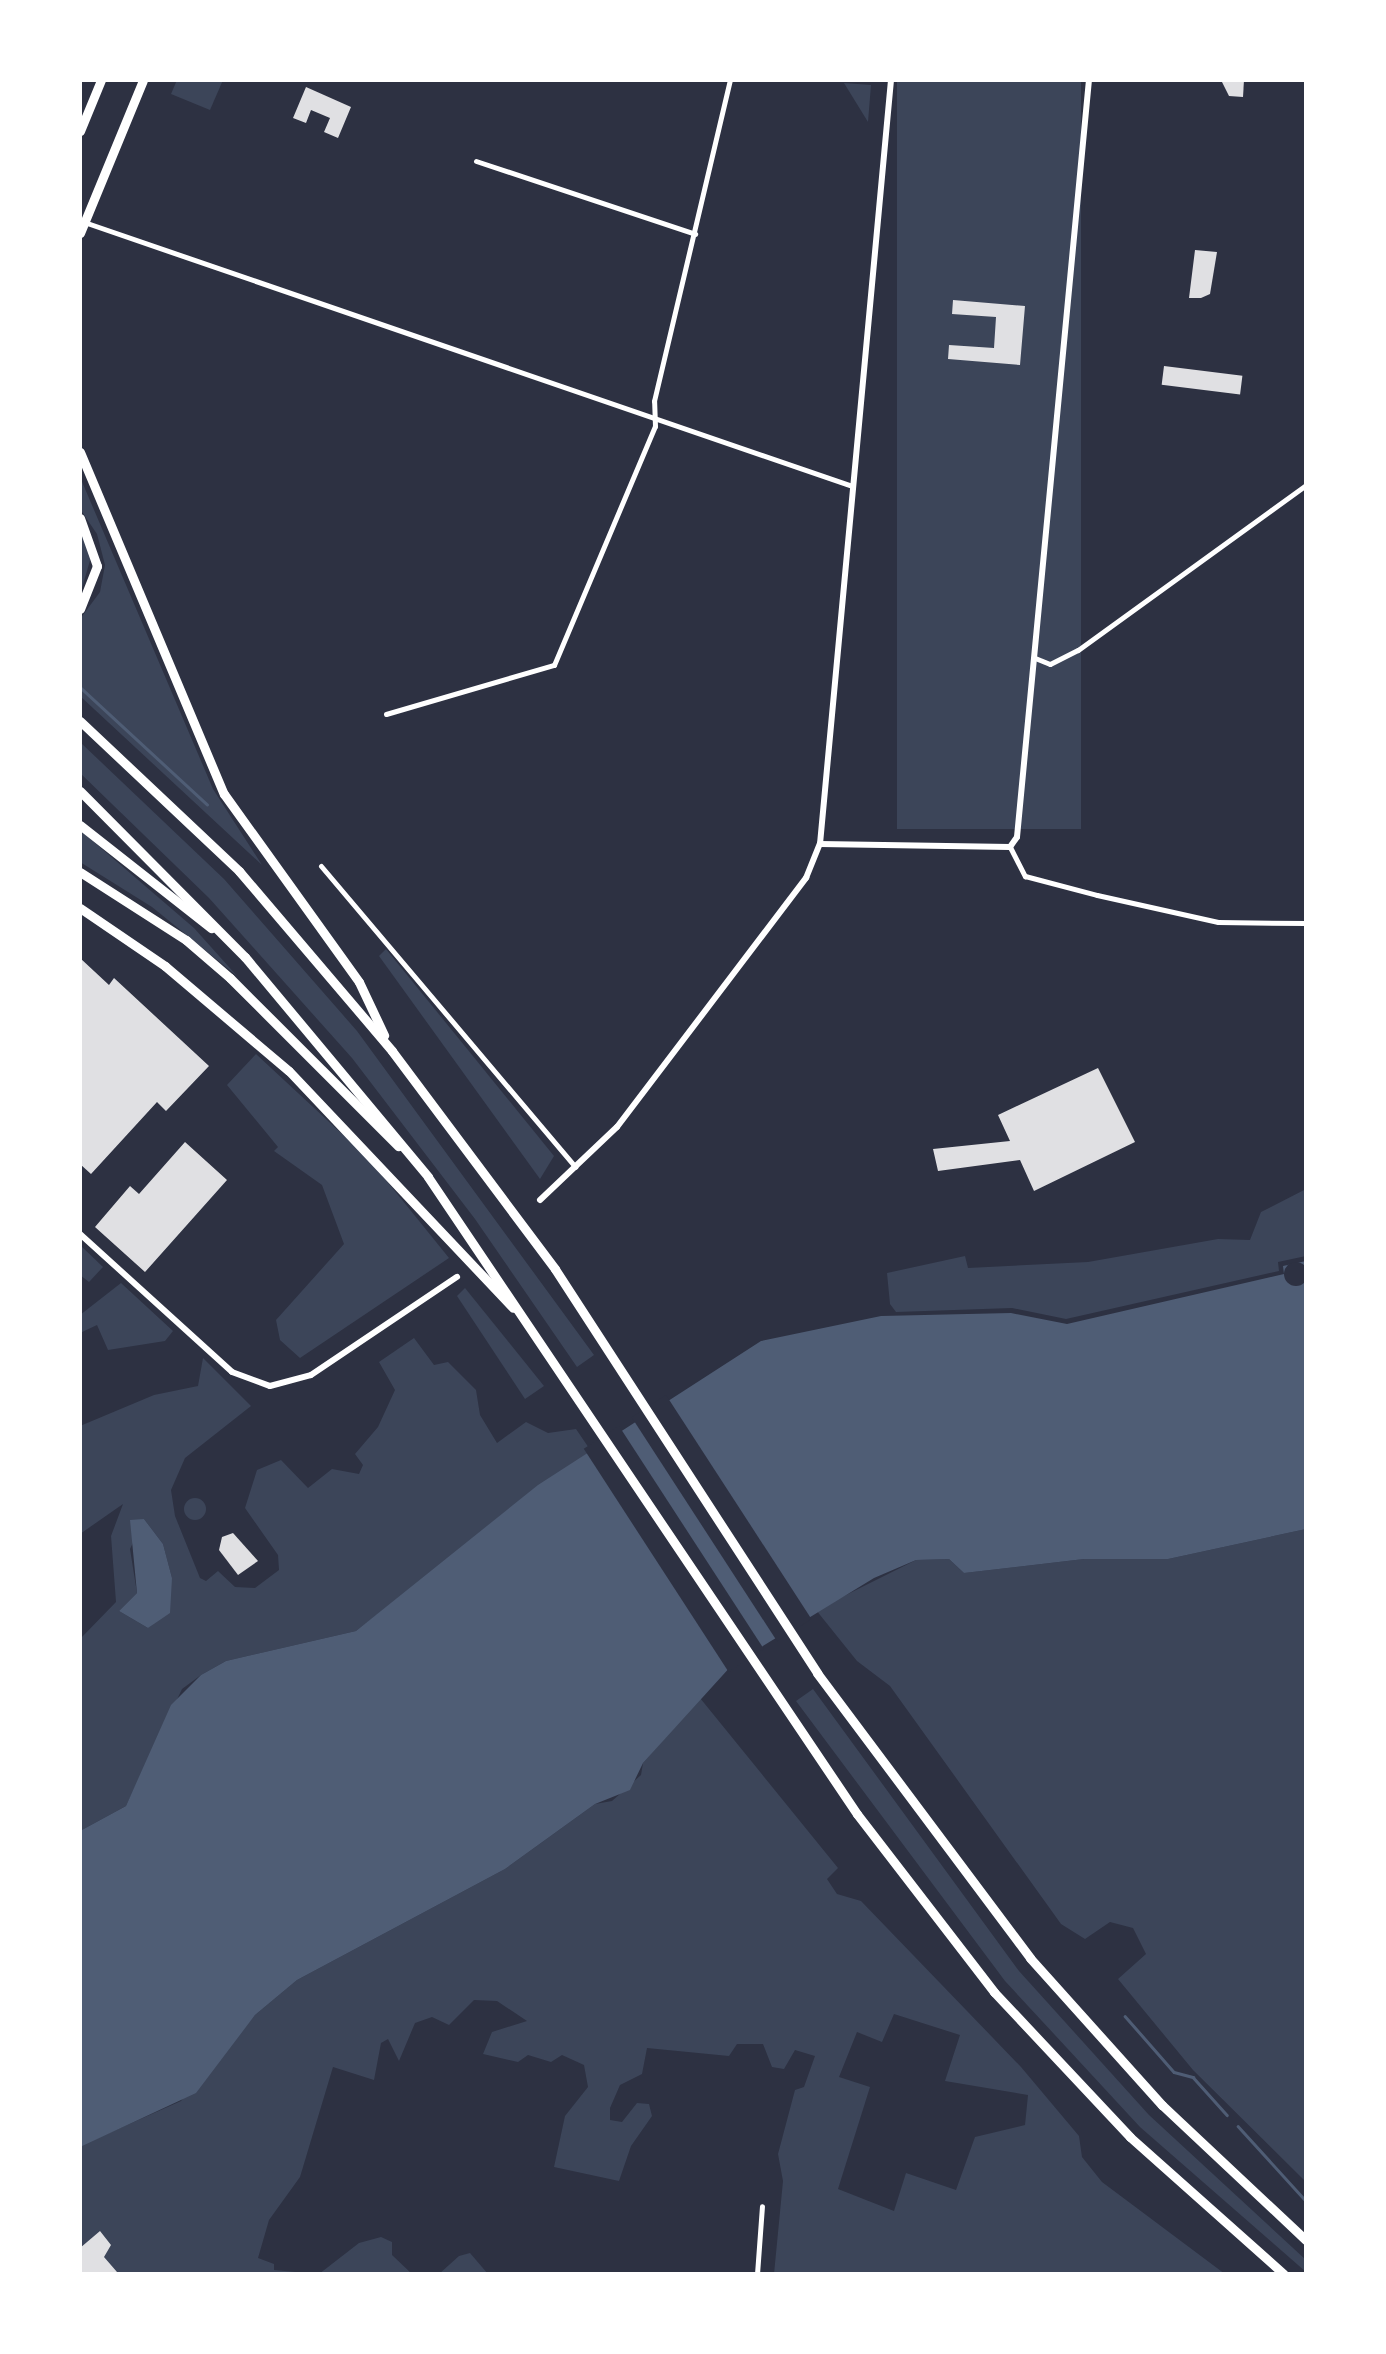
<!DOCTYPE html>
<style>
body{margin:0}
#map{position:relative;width:1386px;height:2354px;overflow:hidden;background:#2d3142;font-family:Ubuntu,sans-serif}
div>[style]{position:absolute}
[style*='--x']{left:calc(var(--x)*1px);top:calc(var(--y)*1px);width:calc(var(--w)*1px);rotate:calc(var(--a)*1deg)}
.green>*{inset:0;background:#3c4559;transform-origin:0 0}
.round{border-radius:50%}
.water>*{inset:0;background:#4f5d75}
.pier>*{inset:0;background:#2d3142;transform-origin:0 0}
.stream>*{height:2.5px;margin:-1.25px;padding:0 1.25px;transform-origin:1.25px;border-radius:1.25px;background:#4f5d75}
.building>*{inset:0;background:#e0e0e3;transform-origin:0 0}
.minor>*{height:5px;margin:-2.5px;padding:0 2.5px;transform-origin:2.5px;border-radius:2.5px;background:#fff}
.tertiary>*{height:6px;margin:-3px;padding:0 3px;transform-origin:3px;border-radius:3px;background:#fff}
.primary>*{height:9px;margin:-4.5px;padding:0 4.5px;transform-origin:4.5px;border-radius:4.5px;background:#fff}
.trunk>*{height:9px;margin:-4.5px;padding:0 4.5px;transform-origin:4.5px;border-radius:4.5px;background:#fff}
span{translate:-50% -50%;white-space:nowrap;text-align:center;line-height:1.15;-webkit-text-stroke:8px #fff;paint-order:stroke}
.frame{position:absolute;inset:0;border:82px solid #fff;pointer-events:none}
</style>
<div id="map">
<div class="green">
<i style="clip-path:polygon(177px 80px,223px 80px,210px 110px,171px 94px)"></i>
<i style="left:897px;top:80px;width:184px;height:749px"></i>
<i style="clip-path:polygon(844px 83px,871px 85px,868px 122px)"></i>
<i style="clip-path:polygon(80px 477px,213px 789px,262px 865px,80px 696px,80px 619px,100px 592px,105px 565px,97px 534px,80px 509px)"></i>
<i style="clip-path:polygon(80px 528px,91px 557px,80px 595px)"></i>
<i style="clip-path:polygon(80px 742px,224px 879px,357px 1031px,594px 1355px,577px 1367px,475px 1219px,352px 1058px,209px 898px,80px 773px)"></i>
<i style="clip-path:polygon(80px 830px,194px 928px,237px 976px,152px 907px,80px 862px)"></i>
<i style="clip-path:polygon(386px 949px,554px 1156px,540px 1179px,379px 956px)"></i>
<i style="clip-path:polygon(256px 1054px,369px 1159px,449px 1258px,300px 1358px,280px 1340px,276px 1320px,344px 1244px,322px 1185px,274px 1151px,278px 1147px,227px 1085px)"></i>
<i style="clip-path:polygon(1306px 1189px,1306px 1256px,1278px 1262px,1279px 1271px,1066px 1319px,1012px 1308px,896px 1312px,890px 1304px,887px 1273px,965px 1256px,968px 1268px,1088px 1262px,1218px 1239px,1250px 1240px,1261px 1212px)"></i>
<i style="clip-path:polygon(80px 1245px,103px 1267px,89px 1282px,80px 1275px)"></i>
<i style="clip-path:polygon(121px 1283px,173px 1331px,165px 1341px,108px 1350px,97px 1325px,80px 1333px,80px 1315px)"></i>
<i style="clip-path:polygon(465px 1288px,544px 1386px,525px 1399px,457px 1296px)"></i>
<i style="clip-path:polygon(evenodd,414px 1338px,434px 1365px,448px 1362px,476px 1390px,480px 1415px,497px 1443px,526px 1422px,548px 1433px,576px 1429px,591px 1451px,356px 1631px,226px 1661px,201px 1675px,182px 1689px,126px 1806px,80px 1831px,80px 1639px,116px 1602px,111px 1536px,123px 1504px,80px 1534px,80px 1426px,154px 1395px,198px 1386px,203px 1358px,251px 1406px,185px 1458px,171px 1490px,175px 1516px,200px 1578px,206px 1581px,218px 1571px,235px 1587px,255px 1588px,279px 1570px,278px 1555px,245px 1508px,257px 1470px,281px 1460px,308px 1488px,332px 1469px,359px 1474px,363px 1465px,355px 1454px,378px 1427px,395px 1390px,379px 1362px,414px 1338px,144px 1519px,163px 1544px,172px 1578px,158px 1620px,148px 1628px,119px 1611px,137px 1593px,130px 1549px,144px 1519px)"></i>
<i class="round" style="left:184px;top:1498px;width:22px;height:22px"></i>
<i style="clip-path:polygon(1306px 1529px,1306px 2182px,1193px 2070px,1118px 1979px,1146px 1954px,1133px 1928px,1110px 1922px,1085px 1939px,1061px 1924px,890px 1686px,857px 1661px,816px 1610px,916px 1560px,949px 1559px,964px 1573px,1084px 1559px,1168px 1559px)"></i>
<i style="clip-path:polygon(813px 1689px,1019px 1971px,1149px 2115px,1306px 2260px,1306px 2272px,1140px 2127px,1005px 1981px,796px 1701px)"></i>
<i style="clip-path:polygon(evenodd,700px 1698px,838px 1868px,827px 1879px,837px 1894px,861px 1901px,1021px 2067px,1079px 2136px,1082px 2157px,1102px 2182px,1225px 2274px,774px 2274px,783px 2181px,778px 2154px,795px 2090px,804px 2087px,815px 2056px,795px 2050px,784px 2069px,772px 2067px,763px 2044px,737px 2044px,729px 2056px,647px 2048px,642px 2074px,620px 2085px,610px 2108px,610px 2120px,622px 2122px,637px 2103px,649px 2104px,652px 2116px,631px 2146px,619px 2181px,554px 2167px,565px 2116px,588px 2087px,584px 2065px,562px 2055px,551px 2062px,528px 2055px,518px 2062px,483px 2054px,492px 2032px,527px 2021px,497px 2001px,474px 2000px,449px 2025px,432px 2017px,415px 2023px,399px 2061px,388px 2039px,381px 2043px,374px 2080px,333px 2067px,300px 2177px,269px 2220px,258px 2258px,274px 2264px,274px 2270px,317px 2274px,80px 2274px,82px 2145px,181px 2101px,255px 2015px,297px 1980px,505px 1869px,595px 1804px,612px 1801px,641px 1775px,643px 1763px,700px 1698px,894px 2014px,960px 2035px,945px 2081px,1028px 2095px,1025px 2125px,975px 2137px,956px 2190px,906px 2173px,894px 2211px,838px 2189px,870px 2087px,839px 2077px,857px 2032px,882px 2042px,894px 2014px)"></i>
<i style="clip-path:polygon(381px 2237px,392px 2242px,392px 2255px,412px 2274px,319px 2274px,359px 2243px)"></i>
<i style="clip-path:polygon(470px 2253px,488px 2274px,439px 2274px,459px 2256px)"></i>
</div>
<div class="water">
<i style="clip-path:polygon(1306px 1261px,1306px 1529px,1168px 1559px,1084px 1559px,964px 1573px,949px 1559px,916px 1560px,874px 1578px,732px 1665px,643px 1763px,630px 1790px,595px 1804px,505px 1869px,297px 1980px,255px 2015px,196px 2093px,80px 2147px,80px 1831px,126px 1806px,171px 1705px,201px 1675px,226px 1661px,356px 1631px,538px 1485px,761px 1341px,881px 1316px,1011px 1313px,1067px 1324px,1284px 1274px,1283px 1266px)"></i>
<i style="clip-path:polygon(144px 1519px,163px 1544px,172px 1578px,170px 1613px,148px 1628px,119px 1611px,137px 1593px,130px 1520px)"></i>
</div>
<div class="pier">
<i class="round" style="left:1284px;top:1262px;width:24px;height:24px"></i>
<i style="left:666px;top:1395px;width:267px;height:41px;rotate:57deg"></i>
<i style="left:619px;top:1426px;width:266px;height:42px;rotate:57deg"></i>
</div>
<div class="stream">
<i style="--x:80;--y:687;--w:173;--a:42.7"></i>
<i style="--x:1125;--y:2016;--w:74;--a:48.8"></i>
<i style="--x:1174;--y:2072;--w:20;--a:15"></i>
<i style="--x:1193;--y:2077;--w:51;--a:48.2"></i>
<i style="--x:1238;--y:2126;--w:101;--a:47.8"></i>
</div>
<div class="building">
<i style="clip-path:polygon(1221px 80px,1244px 80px,1243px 97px,1229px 96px)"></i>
<i style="clip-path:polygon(306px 87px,351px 107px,338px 138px,324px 132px,330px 118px,311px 110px,306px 123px,293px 118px)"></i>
<i style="clip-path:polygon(1195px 250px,1217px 252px,1210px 294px,1201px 298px,1189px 298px)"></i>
<i style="clip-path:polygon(953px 300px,1025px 306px,1020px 365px,948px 359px,949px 345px,994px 348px,996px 317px,952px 314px)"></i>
<i style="left:1164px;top:366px;width:79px;height:19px;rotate:7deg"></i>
<i style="clip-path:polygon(80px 958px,109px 985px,114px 978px,209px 1066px,166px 1111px,157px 1102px,91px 1174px,80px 1164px)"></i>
<i style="clip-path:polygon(1098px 1068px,1135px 1142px,1034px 1191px,1020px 1160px,938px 1171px,933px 1149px,1010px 1141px,998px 1115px)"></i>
<i style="clip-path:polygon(185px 1142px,227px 1180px,145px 1272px,95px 1227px,130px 1186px,139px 1194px)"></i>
<i style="clip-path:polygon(233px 1533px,258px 1561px,238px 1575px,219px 1550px,222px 1537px)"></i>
<i style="clip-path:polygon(100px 2231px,111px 2245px,104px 2257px,117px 2272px,80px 2274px,80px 2248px)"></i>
</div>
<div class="minor">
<i style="--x:476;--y:161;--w:231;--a:18.4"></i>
<i style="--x:84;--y:222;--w:812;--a:18.97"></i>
<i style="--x:1035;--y:658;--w:16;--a:22"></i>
<i style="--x:1050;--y:664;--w:31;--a:-27"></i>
<i style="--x:1078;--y:650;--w:281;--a:-35.9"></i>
<i style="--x:386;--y:714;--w:175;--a:-16.3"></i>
<i style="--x:554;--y:665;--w:259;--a:-67.1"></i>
<i style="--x:655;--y:426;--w:25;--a:-92"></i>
<i style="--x:654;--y:401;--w:330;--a:-76.7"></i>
<i style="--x:1010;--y:847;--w:33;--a:63"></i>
<i style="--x:1025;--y:876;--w:74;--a:14.8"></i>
<i style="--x:1097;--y:895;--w:124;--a:12.6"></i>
<i style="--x:1218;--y:922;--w:88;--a:0.7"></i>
<i style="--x:321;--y:866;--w:394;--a:49.8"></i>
<i style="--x:757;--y:2274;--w:68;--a:-85.8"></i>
</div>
<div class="tertiary">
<i style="--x:820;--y:844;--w:190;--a:0.9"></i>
<i style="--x:1010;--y:847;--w:12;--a:-55"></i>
<i style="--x:1017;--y:837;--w:760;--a:-84.57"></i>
<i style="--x:540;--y:1200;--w:106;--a:-43.5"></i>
<i style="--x:617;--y:1127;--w:313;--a:-52.8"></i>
<i style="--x:806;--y:878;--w:37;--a:-68"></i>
<i style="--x:820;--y:844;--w:767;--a:-84.69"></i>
<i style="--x:80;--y:1234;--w:205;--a:42.2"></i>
<i style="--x:232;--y:1372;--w:40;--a:20.2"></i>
<i style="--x:270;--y:1386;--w:42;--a:-15"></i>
<i style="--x:311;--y:1375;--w:176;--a:-33.9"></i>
</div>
<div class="primary">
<i style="--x:80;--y:518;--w:51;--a:70.5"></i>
<i style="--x:97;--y:566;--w:46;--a:111.6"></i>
<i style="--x:80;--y:825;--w:167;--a:38.2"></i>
<i style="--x:80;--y:908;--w:103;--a:34.3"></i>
<i style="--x:165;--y:966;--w:162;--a:40.3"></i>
<i style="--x:289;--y:1071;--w:326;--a:46.6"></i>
</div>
<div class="trunk">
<i style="--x:80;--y:131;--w:55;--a:-67.6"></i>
<i style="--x:80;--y:233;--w:165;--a:-67.6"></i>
<i style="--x:80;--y:452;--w:371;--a:67.2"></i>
<i style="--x:224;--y:794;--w:231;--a:54.3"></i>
<i style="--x:359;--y:982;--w:59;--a:64.7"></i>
<i style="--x:80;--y:721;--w:219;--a:43.3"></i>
<i style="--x:239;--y:871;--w:236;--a:49.6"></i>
<i style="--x:392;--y:1051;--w:272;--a:53.2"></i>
<i style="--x:555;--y:1269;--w:482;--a:57"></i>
<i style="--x:817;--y:1673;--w:356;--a:53.2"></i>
<i style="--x:1030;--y:1958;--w:198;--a:48.1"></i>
<i style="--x:1162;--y:2105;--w:197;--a:43.2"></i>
<i style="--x:80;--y:791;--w:234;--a:45.2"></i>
<i style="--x:245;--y:957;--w:286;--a:50.2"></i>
<i style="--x:428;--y:1177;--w:768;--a:56.04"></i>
<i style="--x:857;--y:1814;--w:225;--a:52.4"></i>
<i style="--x:994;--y:1992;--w:199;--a:46.8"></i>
<i style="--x:1130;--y:2137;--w:206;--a:41.7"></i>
<i style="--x:80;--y:872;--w:126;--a:32.7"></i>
<i style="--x:186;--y:940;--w:58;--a:40.8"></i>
<i style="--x:230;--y:978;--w:238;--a:45"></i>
</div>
<div class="frame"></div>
</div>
